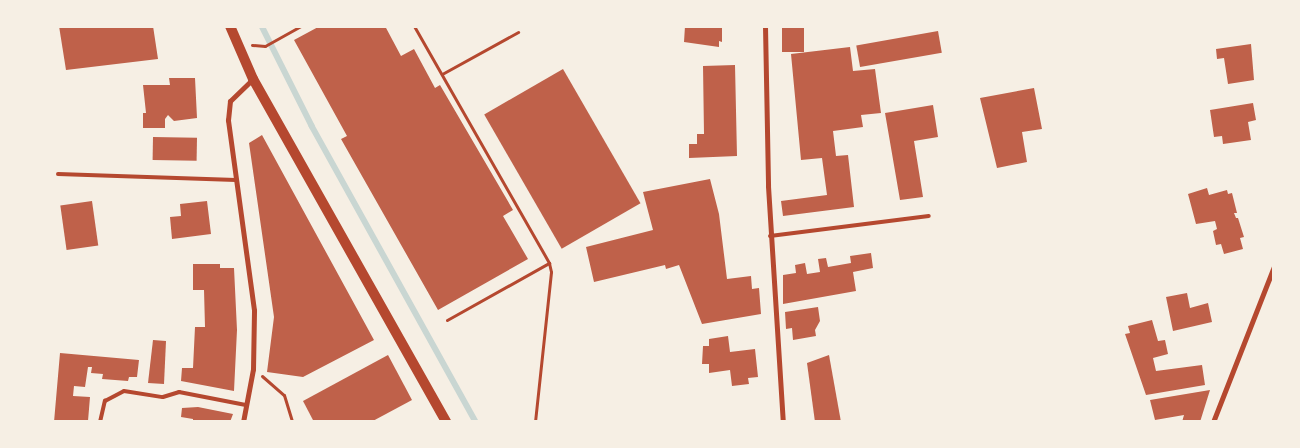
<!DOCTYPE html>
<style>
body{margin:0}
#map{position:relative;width:1300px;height:448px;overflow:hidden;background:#f6efe4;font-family:Manrope,sans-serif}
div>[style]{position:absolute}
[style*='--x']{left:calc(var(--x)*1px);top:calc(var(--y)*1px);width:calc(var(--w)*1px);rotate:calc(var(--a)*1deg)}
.stream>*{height:5.5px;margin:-2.75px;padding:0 2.75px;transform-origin:2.75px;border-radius:2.75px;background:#c9d6d2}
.building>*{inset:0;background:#bf614a;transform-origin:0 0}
.path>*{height:3px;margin:-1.5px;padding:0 1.5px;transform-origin:1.5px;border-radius:1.5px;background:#b5482f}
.service>*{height:4px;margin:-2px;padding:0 2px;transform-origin:2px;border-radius:2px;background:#b5482f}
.minor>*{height:5px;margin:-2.5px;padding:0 2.5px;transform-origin:2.5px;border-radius:2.5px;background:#b5482f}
.secondary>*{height:10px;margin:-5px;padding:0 5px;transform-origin:5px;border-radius:5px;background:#b5482f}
span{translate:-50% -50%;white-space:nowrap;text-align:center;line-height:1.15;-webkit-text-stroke:5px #f6efe4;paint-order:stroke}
.frame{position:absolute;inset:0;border:28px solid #f6efe4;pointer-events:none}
</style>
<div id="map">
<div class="stream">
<i style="--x:262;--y:26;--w:112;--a:63.4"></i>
<i style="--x:312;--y:126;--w:338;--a:61"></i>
</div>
<div class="building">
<i style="clip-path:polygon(59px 26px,153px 26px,158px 59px,66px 70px)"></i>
<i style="clip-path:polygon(320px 26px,385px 26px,401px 56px,414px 49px,435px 88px,440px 85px,513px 210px,503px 216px,528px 259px,438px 310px,341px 139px,347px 136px,294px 40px)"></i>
<i style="clip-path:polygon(685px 26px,722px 26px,722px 42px,719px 41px,719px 47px,684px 42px)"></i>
<i style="left:782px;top:26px;width:22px;height:26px"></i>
<i style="left:938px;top:31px;width:22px;height:83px;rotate:80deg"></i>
<i style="clip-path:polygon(1251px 44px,1254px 80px,1228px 84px,1224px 58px,1217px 59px,1216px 49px)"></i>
<i style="clip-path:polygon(850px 47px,853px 71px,875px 69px,881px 113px,861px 115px,863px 127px,833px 131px,836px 156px,848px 155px,854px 207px,783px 216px,781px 201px,827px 195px,822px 158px,801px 160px,791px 54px)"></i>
<i style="clip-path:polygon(735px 65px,737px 156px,689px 158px,689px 144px,697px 144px,697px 134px,704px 134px,703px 66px)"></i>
<i style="left:563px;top:69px;width:155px;height:91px;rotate:60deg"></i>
<i style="clip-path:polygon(169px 78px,195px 78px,197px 118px,174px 121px,168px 115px,165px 119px,165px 128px,143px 128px,143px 113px,146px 113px,143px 85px,170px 85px)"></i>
<i style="clip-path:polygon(1034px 88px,1042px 129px,1022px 132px,1027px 162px,997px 168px,980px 98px)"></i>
<i style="clip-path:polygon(1253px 103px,1256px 120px,1248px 122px,1251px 140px,1223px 144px,1222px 136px,1214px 137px,1210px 110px)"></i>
<i style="clip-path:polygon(933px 105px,938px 137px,914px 141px,923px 197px,900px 200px,885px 113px)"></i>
<i style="clip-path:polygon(262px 135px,374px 340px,303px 377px,267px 372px,274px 317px,249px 143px)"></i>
<i style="left:153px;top:137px;width:44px;height:23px;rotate:1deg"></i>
<i style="clip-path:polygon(710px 179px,719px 214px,727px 279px,751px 276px,752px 289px,759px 288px,761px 314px,702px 324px,679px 265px,666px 269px,665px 265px,594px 282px,586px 247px,653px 230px,643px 192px)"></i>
<i style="clip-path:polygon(1207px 188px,1209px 195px,1227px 190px,1228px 194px,1232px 193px,1237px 213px,1234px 213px,1236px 218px,1238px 218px,1244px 237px,1240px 238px,1243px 249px,1224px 254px,1221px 244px,1216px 245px,1213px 231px,1217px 229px,1215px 221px,1196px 224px,1188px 194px)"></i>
<i style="left:92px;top:201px;width:45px;height:32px;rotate:82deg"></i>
<i style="clip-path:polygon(207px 201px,211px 234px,172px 239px,170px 217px,181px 216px,180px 204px)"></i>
<i style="clip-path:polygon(871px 253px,873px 268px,853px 272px,856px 291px,783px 304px,783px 275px,796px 273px,795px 265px,805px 263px,807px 274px,820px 272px,818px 259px,826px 258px,828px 267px,851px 263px,850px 256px)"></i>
<i style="clip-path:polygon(193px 264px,220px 264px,220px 268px,234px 268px,237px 330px,234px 391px,181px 381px,182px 368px,193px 368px,195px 327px,205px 327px,204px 290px,193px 290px)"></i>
<i style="clip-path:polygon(1187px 293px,1190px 308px,1208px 303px,1212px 322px,1173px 331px,1166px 297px)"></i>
<i style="clip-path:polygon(818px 307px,820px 321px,815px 330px,816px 336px,793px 340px,792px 328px,786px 329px,785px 312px)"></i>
<i style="clip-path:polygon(1152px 320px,1158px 341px,1165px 340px,1168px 354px,1153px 358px,1156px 371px,1202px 365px,1205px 385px,1146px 395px,1125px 334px,1130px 333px,1128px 326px)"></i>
<i style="clip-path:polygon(728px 336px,730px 352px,755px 349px,758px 377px,748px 378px,749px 384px,732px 386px,730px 370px,709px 373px,709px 364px,702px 364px,703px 346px,709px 346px,709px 339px)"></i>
<i style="clip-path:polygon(153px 340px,166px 341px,164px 384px,148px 383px)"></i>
<i style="clip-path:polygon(60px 353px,139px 360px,137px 377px,129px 377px,128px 381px,102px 379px,103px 374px,91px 373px,92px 367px,88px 367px,85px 387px,74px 386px,73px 396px,90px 397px,88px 421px,54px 422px)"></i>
<i style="clip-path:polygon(388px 355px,412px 400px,371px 422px,314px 422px,303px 401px)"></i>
<i style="clip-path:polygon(829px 355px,841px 422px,815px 422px,807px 363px)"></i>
<i style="clip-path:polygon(1210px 390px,1200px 422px,1182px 422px,1184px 415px,1155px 420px,1150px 400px)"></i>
<i style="clip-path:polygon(198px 407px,233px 414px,230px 422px,193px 422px,193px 419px,181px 417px,182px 408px)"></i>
</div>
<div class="path">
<i style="--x:414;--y:26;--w:273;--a:60.3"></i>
<i style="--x:549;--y:263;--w:9;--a:77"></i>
<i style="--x:551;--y:272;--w:151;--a:96.1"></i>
<i style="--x:252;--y:45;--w:13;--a:4"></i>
<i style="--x:265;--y:46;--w:41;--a:-29.1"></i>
<i style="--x:442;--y:74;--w:87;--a:-28.9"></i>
<i style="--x:447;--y:320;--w:117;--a:-29.2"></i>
<i style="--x:262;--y:376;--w:29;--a:41"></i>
<i style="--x:284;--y:395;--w:28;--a:73"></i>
</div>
<div class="service">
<i style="--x:58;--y:174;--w:178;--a:1.9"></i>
<i style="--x:770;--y:236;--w:160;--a:-7.2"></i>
<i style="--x:100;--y:422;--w:22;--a:-77"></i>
<i style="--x:105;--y:401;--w:21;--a:-28"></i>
<i style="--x:124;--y:391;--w:39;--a:9"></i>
<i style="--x:163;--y:397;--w:17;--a:-17"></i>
<i style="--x:179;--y:392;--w:68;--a:11"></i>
</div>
<div class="minor">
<i style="--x:765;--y:26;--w:160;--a:88.9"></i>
<i style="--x:768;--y:186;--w:236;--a:86.4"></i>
<i style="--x:243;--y:422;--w:54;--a:-79.3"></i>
<i style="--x:253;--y:369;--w:59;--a:-89"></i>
<i style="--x:254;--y:310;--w:192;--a:-97.8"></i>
<i style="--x:228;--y:120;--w:19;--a:-84"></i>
<i style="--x:230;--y:101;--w:32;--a:-44"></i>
<i style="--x:1213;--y:422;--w:168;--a:-68.6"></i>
</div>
<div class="secondary">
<i style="--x:230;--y:26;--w:58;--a:66.5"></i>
<i style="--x:253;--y:79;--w:394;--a:60.6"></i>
</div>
<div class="frame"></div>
</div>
